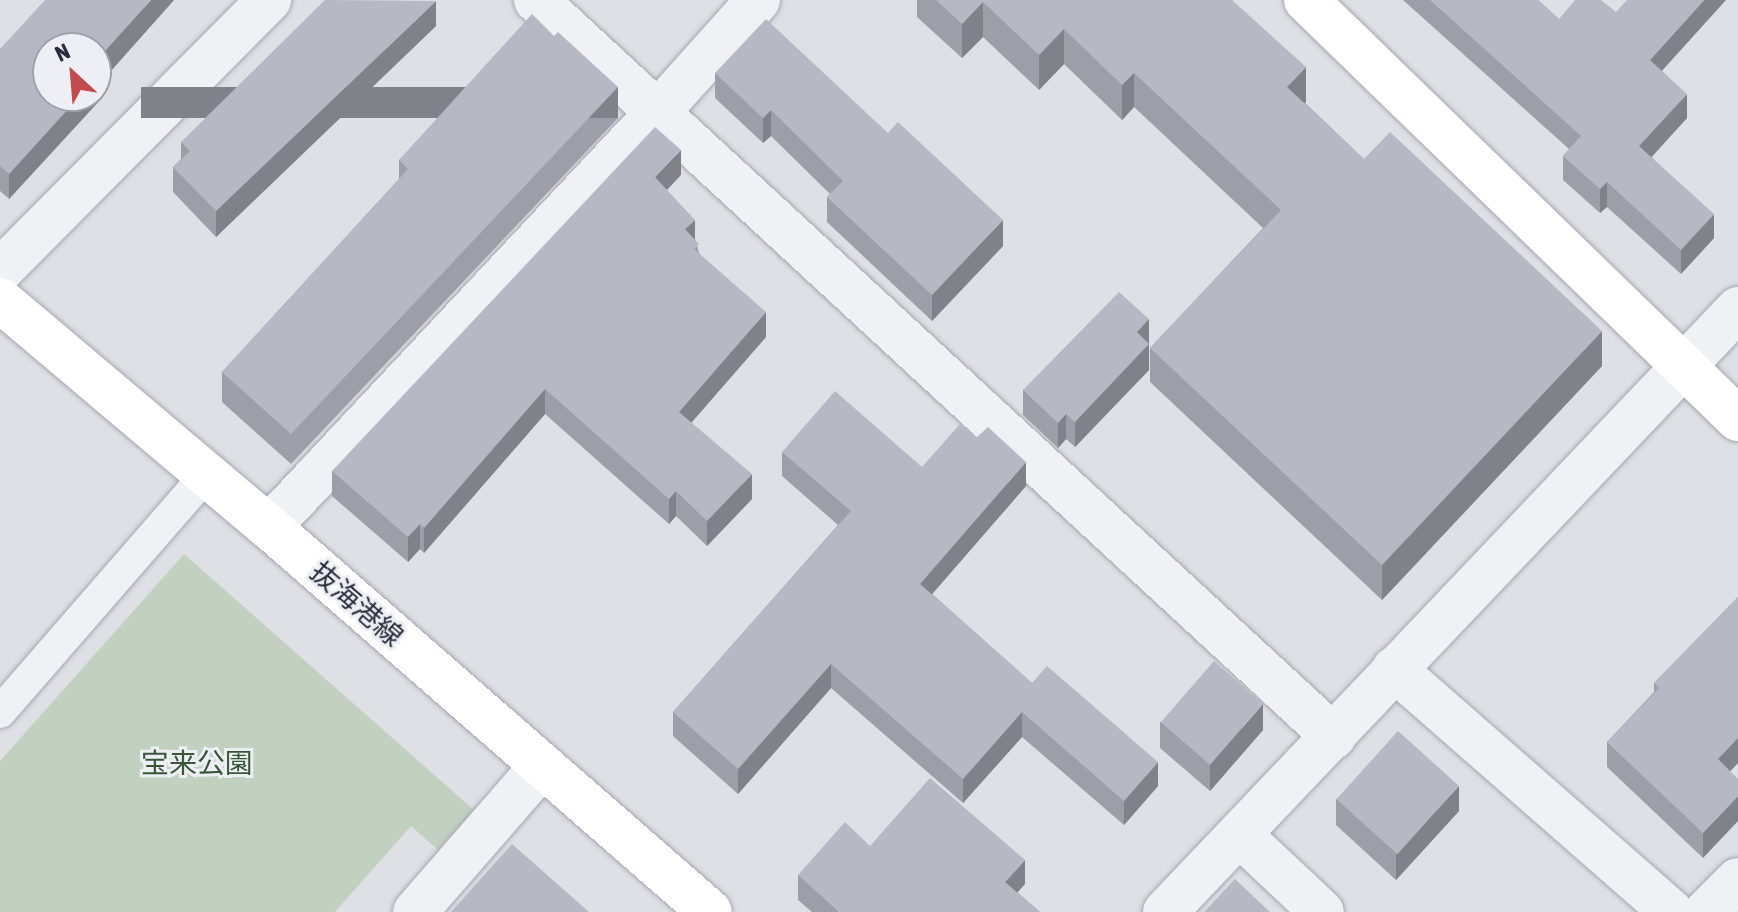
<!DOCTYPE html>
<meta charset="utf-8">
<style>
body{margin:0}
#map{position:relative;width:1738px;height:912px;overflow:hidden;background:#dee0e6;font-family:"Asap Condensed","Noto Sans JP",sans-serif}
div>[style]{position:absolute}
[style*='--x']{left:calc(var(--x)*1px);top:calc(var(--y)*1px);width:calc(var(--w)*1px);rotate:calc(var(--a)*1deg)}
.green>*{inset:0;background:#c2d0c0}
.roads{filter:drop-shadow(0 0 2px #a4a7b0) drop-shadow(0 0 2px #a4a7b0)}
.lane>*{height:32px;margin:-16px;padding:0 16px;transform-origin:16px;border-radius:16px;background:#f0f1f5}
.street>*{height:44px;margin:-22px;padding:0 22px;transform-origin:22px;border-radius:22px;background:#f0f1f5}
.secondary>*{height:44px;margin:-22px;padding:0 22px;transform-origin:22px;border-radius:22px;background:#fff}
.wall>*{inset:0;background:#9d9fa8}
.shaded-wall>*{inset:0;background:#7f8288;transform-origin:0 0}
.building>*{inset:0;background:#b6b9c3;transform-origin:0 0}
span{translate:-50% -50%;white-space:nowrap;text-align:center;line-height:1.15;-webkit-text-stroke:6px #edeff4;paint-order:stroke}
.street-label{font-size:28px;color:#282d3c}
.park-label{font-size:28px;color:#385737}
.north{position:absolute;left:32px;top:32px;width:80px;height:80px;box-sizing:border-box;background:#edeff4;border:2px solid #9ea1aa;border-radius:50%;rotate:334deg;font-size:22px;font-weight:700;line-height:32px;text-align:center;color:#282d3c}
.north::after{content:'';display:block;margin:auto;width:28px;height:36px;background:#c44b4c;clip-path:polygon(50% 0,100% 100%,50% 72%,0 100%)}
</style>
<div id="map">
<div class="green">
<i style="clip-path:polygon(184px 554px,474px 810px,438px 850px,411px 826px,335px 912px,0 912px,0 761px)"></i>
</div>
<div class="roads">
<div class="lane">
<i style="--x:0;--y:712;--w:313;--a:-49"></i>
</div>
<div class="street">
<i style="--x:536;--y:0;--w:1086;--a:42.72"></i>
<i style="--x:0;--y:271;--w:382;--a:-45.2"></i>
<i style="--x:269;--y:527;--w:569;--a:-46.85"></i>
<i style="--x:658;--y:112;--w:150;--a:-48.2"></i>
<i style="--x:1394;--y:669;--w:369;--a:41.2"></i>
<i style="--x:1240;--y:835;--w:112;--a:43.2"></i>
<i style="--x:415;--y:912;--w:194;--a:-49"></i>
<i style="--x:1165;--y:912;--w:832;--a:-46.46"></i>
<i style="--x:1706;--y:912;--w:45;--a:-45"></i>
</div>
<div class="secondary">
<i style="--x:1306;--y:0;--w:602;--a:44.12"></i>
<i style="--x:0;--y:300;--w:352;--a:40.2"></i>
<i style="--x:269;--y:527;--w:585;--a:41.12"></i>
</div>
</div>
<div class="wall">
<i style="clip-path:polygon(174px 0,101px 82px,101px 99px,9px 199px,0 191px,0 49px)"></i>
<i style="clip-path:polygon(917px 0,1232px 0,1306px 102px,1305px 103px,1364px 159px,1602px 366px,1382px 600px,1150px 382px,1150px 348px,1263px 228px,1134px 107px,1122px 120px,1064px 64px,1039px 90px,983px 37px,962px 58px,917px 17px)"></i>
<i style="clip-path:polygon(1403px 0,1538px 0,1559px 19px,1662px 71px,1687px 118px,1652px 157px,1714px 238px,1681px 274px,1607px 207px,1600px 213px,1563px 180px,1563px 156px,1569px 149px)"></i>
<i style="clip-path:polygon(436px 26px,216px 237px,173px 192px,173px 167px,181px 159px,181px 142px)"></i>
<i style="clip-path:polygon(554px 36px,618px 118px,291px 464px,222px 402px,222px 372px,399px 179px,399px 160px)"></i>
<i style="clip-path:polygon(715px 73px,1003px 246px,932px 321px,827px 222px,827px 197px,830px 194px,771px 136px,763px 143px,715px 98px)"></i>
<i style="clip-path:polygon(681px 175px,667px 190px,695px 239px,699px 253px,766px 337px,691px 422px,752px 499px,707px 546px,676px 516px,669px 524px,545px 414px,424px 553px,420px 549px,408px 562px,332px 496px,332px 471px)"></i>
<i style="clip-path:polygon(1149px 319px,1149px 370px,1075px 447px,1066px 439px,1058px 448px,1023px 415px,1023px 390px)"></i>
<i style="clip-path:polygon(782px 452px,922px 467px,1026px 486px,932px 594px,1032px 683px,1158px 786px,1124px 825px,1022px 737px,963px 803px,831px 688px,738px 794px,673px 736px,673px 712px,838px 525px,782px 476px)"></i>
<i style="clip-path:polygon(1738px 597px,1738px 763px,1730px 771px,1703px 858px,1607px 767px,1607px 742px,1654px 692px,1654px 683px)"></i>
<i style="clip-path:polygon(1160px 722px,1263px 730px,1210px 791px,1160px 748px)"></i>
<i style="clip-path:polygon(1336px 799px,1459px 811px,1396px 880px,1336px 825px)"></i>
<i style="clip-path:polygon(870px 846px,1025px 884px,1017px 892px,1040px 912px,812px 912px,798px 900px,798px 875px)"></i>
</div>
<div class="shaded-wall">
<i style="clip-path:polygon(151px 0,174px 0,101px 82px,101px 99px,9px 199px,9px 174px,80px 96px,96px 96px,96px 61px)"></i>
<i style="clip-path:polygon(1704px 0,1726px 0,1650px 84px,1650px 60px)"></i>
<i style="clip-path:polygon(436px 1px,436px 26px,216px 237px,216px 211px)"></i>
<i style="clip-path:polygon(983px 2px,983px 37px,962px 58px,962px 24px)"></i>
<i style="clip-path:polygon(1064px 29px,1064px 64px,1039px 90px,1039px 55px)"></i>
<i style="clip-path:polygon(1306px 67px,1306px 102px,1287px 121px,1287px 87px)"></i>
<i style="clip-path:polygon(1134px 73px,1134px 107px,1122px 120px,1122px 85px)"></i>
<i style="left:618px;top:87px;width:31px;height:477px;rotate:90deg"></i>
<i style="clip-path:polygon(1687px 94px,1687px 118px,1639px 170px,1639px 146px)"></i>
<i style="clip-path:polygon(771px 110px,771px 136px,763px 143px,763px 118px)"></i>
<i style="clip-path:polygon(681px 150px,681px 175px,655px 202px,655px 177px)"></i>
<i style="clip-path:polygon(1607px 182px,1607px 207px,1600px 213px,1600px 189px)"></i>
<i style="clip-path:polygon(1714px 214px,1714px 238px,1681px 274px,1681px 250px)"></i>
<i style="clip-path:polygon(695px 220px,695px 245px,685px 229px)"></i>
<i style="clip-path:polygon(1003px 220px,1003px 246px,932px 321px,932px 295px)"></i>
<i style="clip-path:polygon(766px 312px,766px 337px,679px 437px,679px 412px)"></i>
<i style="clip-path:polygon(1149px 319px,1149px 370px,1075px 447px,1075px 422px,1137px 332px)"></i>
<i style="clip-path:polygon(1602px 331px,1602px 366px,1382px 600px,1382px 565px)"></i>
<i style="clip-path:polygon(545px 389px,545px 414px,424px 553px,424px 528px)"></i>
<i style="clip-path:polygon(1066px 414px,1066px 439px,1058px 448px,1058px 423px)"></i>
<i style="clip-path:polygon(1026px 462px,1026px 486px,920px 608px,920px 584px)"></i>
<i style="clip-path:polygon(752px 474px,752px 499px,707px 546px,707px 521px)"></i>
<i style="clip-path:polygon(676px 491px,676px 516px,669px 524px,669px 499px)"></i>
<i style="clip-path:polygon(420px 524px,420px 549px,408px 562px,408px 537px)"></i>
<i style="clip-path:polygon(831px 664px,831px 688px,738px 794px,738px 769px)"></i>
<i style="clip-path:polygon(1263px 704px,1263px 730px,1210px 791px,1210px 765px)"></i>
<i style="clip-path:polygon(1022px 712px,1022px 737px,963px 803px,963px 779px)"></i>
<i style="clip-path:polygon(1738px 738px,1738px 763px,1718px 784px,1718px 759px)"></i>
<i style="clip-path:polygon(1158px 762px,1158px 786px,1124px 825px,1124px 801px)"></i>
<i style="clip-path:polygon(1459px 786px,1459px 811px,1396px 880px,1396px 854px)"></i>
<i style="clip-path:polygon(1738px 796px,1738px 821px,1703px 858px,1703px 833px)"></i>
<i style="clip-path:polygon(1025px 860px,1025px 884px,1005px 906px,1005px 882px)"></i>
</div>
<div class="building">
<i style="clip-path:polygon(45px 0,151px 0,96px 61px,96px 48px,48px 48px,48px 96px,80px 96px,9px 174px,0 166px,0 49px)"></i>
<i style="clip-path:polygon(325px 0,436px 1px,216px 211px,173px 167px,190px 151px,181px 142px)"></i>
<i style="clip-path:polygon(936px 0,1232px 0,1306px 67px,1287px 87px,1364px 159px,1390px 132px,1602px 331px,1382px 565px,1150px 348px,1281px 210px,1134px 73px,1122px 85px,1064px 29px,1039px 55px,983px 2px,962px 24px)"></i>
<i style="clip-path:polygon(1430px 0,1538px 0,1559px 19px,1575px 0,1601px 0,1616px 12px,1627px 0,1704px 0,1650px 60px,1687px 94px,1639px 146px,1714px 214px,1681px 250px,1607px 182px,1600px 189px,1563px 156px,1581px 136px)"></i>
<i style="clip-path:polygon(532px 14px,554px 36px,558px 32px,618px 87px,291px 434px,222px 372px,408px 169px,399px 160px)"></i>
<i style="clip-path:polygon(766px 19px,888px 133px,898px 122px,1003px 220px,932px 295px,827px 197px,843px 181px,771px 110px,763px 118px,715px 73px)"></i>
<i style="clip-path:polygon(96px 69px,101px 73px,96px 78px)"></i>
<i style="clip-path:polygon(655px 127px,681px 150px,655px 177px,695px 220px,685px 229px,699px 244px,694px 249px,766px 312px,679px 412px,752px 474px,707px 521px,676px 491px,669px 499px,545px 389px,424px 528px,420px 524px,408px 537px,332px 471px)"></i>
<i style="clip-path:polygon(1119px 292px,1149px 319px,1137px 332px,1149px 344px,1075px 422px,1066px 414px,1058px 423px,1023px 390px)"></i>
<i style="clip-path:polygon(835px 391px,922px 467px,960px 424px,976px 438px,988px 427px,1026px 462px,920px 584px,1032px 683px,1047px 666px,1158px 762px,1124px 801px,1022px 712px,963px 779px,831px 664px,738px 769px,673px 712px,851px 511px,782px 452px)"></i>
<i style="clip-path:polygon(1738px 597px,1738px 738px,1718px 759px,1738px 779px,1738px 796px,1703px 833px,1607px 742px,1659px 688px,1654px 683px)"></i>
<i style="left:1214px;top:661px;width:65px;height:81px;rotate:41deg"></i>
<i style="left:1398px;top:731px;width:82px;height:92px;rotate:42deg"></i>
<i style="clip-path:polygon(930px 778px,1025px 860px,1005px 882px,1040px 912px,839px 912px,798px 875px,845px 822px,870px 846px)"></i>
<i style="clip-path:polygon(512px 844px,589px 912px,451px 912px)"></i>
<i style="clip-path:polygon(1235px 879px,1270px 912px,1204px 912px)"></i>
</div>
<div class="street-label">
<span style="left:357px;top:604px;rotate:41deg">抜海港線</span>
</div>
<div class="park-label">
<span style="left:197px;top:763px">宝来公園</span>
</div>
<div class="north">N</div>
</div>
